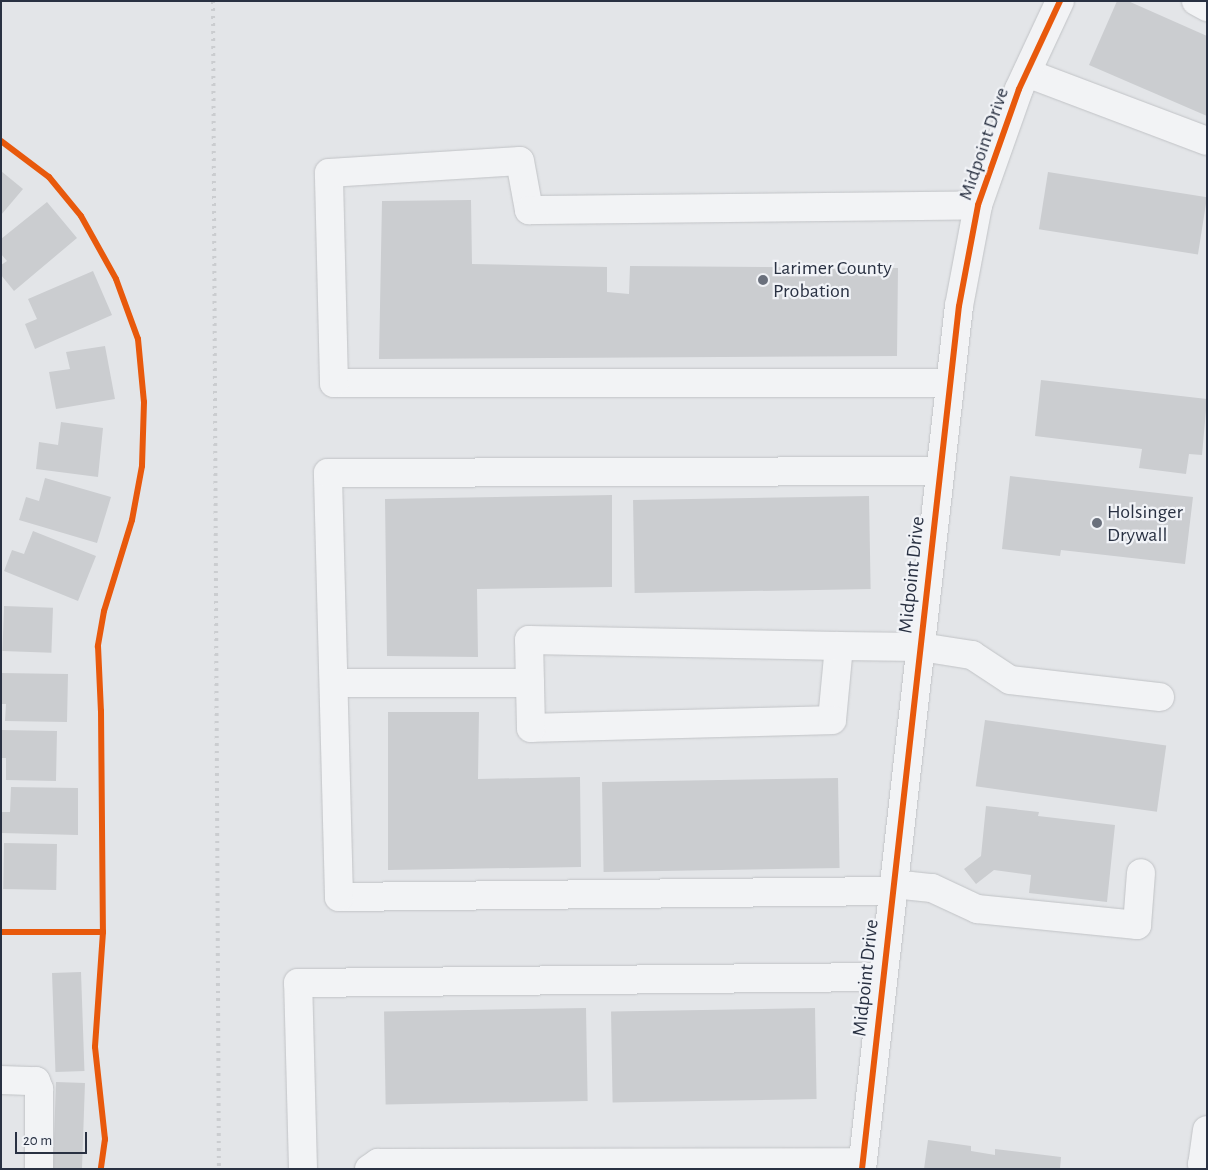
<!DOCTYPE html>
<style>
body{margin:0}
#map{position:relative;width:1208px;height:1170px;overflow:hidden;background:#e3e5e8;font-family:"Alegreya Sans",sans-serif}
div>[style]{position:absolute}
[style*='--x']{left:calc(var(--x)*1px);top:calc(var(--y)*1px);width:calc(var(--w)*1px);rotate:calc(var(--a)*1deg)}
.building>*{inset:0;background:#cbcdd0;transform-origin:0 0}
.roads{filter:drop-shadow(0 0 1px #c1c3c6) drop-shadow(0 0 1px #c1c3c6)}
.minor>*{height:28px;margin:-14px;padding:0 14px;transform-origin:14px;border-radius:14px;background:#f2f3f5}
.rail>*{height:4px;margin-top:-2px;transform-origin:0;background:repeating-linear-gradient(90deg,#cbcdd0 0 2.5px,transparent 0 7.5px)}
.cycleway>*{height:6px;margin:-3px;padding:0 3px;transform-origin:3px;border-radius:3px;background:#e8590c}
.dots>*{width:14px;height:14px;translate:-50% -50%;box-sizing:border-box;border:2px solid #f1f3f7;border-radius:50%}
span{translate:-50% -50%;white-space:nowrap;text-align:center;line-height:1.15;-webkit-text-stroke:4.5px #f1f3f7;paint-order:stroke}
.street-label{font-size:20px;color:#293142}
.poi-label{font-size:20px;color:#293142}
.left{translate:0 -50%;text-align:left}
.frame{position:absolute;inset:0;border:2px solid #293142;pointer-events:none}
.scale{position:absolute;left:15px;top:1132px;width:72px;height:22px;box-sizing:border-box;border:2px solid #293142;border-top:0;padding-left:6px;font-size:15px;line-height:18px;white-space:nowrap;color:#293142;-webkit-text-stroke:4px #f1f3f7;paint-order:stroke}
</style>
<div id="map">
<div class="building">
<i style="clip-path:polygon(1117px 1px,1128px 1px,1207px 36px,1207px 116px,1089px 65px)"></i>
<i style="clip-path:polygon(1px 171px,23px 189px,1px 215px)"></i>
<i style="left:1048px;top:172px;width:161px;height:58px;rotate:9deg"></i>
<i style="clip-path:polygon(471px 200px,472px 264px,607px 267px,607px 292px,629px 294px,630px 266px,898px 268px,897px 356px,379px 359px,382px 201px)"></i>
<i style="clip-path:polygon(47px 202px,77px 238px,14px 291px,1px 275px,1px 265px,7px 261px,1px 254px,1px 239px)"></i>
<i style="clip-path:polygon(93px 271px,112px 315px,35px 349px,25px 324px,37px 319px,28px 299px)"></i>
<i style="clip-path:polygon(105px 346px,115px 399px,56px 409px,49px 372px,70px 369px,66px 352px)"></i>
<i style="clip-path:polygon(1041px 380px,1207px 399px,1202px 455px,1189px 454px,1186px 474px,1139px 468px,1142px 449px,1035px 436px)"></i>
<i style="clip-path:polygon(61px 422px,103px 428px,98px 477px,36px 469px,39px 442px,58px 445px)"></i>
<i style="clip-path:polygon(1010px 476px,1193px 497px,1185px 564px,1061px 550px,1060px 556px,1002px 549px)"></i>
<i style="clip-path:polygon(45px 478px,111px 497px,97px 543px,19px 520px,26px 497px,39px 501px)"></i>
<i style="clip-path:polygon(612px 495px,612px 587px,477px 589px,478px 657px,387px 656px,385px 499px)"></i>
<i style="left:869px;top:496px;width:93px;height:236px;rotate:89deg"></i>
<i style="clip-path:polygon(33px 531px,96px 556px,78px 601px,4px 571px,12px 550px,24px 554px)"></i>
<i style="left:4px;top:606px;width:49px;height:45px;rotate:2deg"></i>
<i style="clip-path:polygon(1px 673px,68px 674px,67px 722px,5px 721px,6px 704px,1px 704px)"></i>
<i style="clip-path:polygon(388px 712px,479px 712px,478px 779px,580px 777px,581px 867px,388px 870px)"></i>
<i style="left:985px;top:720px;width:183px;height:67px;rotate:8deg"></i>
<i style="clip-path:polygon(1px 730px,57px 731px,56px 781px,6px 780px,6px 758px,1px 758px)"></i>
<i style="left:838px;top:778px;width:90px;height:236px;rotate:89deg"></i>
<i style="clip-path:polygon(11px 787px,78px 788px,78px 835px,1px 833px,1px 812px,10px 812px)"></i>
<i style="clip-path:polygon(986px 806px,1039px 812px,1038px 816px,1115px 825px,1107px 902px,1029px 893px,1031px 875px,994px 870px,976px 884px,964px 869px,981px 856px)"></i>
<i style="left:4px;top:843px;width:53px;height:46px;rotate:1deg"></i>
<i style="left:81px;top:972px;width:99px;height:29px;rotate:88deg"></i>
<i style="left:586px;top:1008px;width:93px;height:202px;rotate:89deg"></i>
<i style="left:815px;top:1008px;width:91px;height:204px;rotate:89deg"></i>
<i style="left:56px;top:1082px;width:29px;height:87px;rotate:2deg"></i>
<i style="clip-path:polygon(928px 1140px,971px 1146px,971px 1151px,995px 1155px,995px 1149px,1061px 1157px,1060px 1169px,924px 1169px)"></i>
</div>
<div class="roads">
<div class="minor">
<i style="--x:1196;--y:1;--w:13;--a:29"></i>
<i style="--x:1027;--y:73;--w:192;--a:20.7"></i>
<i style="--x:950;--y:383;--w:616;--a:180"></i>
<i style="--x:334;--y:383;--w:210;--a:-91.4"></i>
<i style="--x:329;--y:173;--w:191;--a:-3.6"></i>
<i style="--x:520;--y:161;--w:50;--a:79.6"></i>
<i style="--x:529;--y:210;--w:449;--a:-0.6"></i>
<i style="--x:839;--y:646;--w:74;--a:95.4"></i>
<i style="--x:832;--y:720;--w:301;--a:178.5"></i>
<i style="--x:531;--y:728;--w:88;--a:-91.3"></i>
<i style="--x:529;--y:640;--w:310;--a:1.1"></i>
<i style="--x:839;--y:646;--w:82;--a:0.7"></i>
<i style="--x:921;--y:647;--w:52;--a:8.9"></i>
<i style="--x:972;--y:655;--w:45;--a:33.3"></i>
<i style="--x:1010;--y:680;--w:151;--a:6.5"></i>
<i style="--x:335;--y:683;--w:195;--a:0"></i>
<i style="--x:893;--y:884;--w:39;--a:6"></i>
<i style="--x:932;--y:888;--w:50;--a:25"></i>
<i style="--x:977;--y:909;--w:161;--a:5.7"></i>
<i style="--x:1137;--y:925;--w:52;--a:-85.6"></i>
<i style="--x:892;--y:891;--w:553;--a:179.38"></i>
<i style="--x:339;--y:897;--w:424;--a:-91.5"></i>
<i style="--x:328;--y:473;--w:612;--a:-0.19"></i>
<i style="--x:1;--y:1080;--w:35;--a:2"></i>
<i style="--x:36;--y:1081;--w:9;--a:69"></i>
<i style="--x:39;--y:1089;--w:80;--a:90"></i>
<i style="--x:1207;--y:1130;--w:34;--a:98"></i>
<i style="--x:1202;--y:1164;--w:6;--a:31"></i>
<i style="--x:303;--y:1169;--w:186;--a:-91.5"></i>
<i style="--x:298;--y:983;--w:584;--a:-0.59"></i>
<i style="--x:369;--y:1169;--w:11;--a:-34"></i>
<i style="--x:378;--y:1163;--w:484;--a:-0.1"></i>
<i style="--x:862;--y:1169;--w:868;--a:-83.59"></i>
<i style="--x:959;--y:306;--w:103;--a:-79.3"></i>
<i style="--x:978;--y:205;--w:123;--a:-70.5"></i>
<i style="--x:1019;--y:89;--w:97;--a:-65"></i>
</div>
</div>
<div class="rail">
<i style="--x:213;--y:1;--w:1168;--a:89.71"></i>
</div>
<div class="cycleway">
<i style="--x:1;--y:141;--w:60;--a:36.9"></i>
<i style="--x:49;--y:177;--w:50;--a:50.6"></i>
<i style="--x:81;--y:216;--w:72;--a:60.9"></i>
<i style="--x:116;--y:279;--w:64;--a:69.9"></i>
<i style="--x:138;--y:339;--w:63;--a:84.6"></i>
<i style="--x:144;--y:402;--w:64;--a:91.8"></i>
<i style="--x:142;--y:466;--w:55;--a:100.5"></i>
<i style="--x:132;--y:520;--w:95;--a:107.1"></i>
<i style="--x:104;--y:611;--w:36;--a:100"></i>
<i style="--x:98;--y:646;--w:65;--a:87.4"></i>
<i style="--x:101;--y:711;--w:221;--a:89.5"></i>
<i style="--x:103;--y:932;--w:115;--a:94"></i>
<i style="--x:95;--y:1047;--w:93;--a:83.8"></i>
<i style="--x:105;--y:1139;--w:30;--a:98"></i>
<i style="--x:1;--y:932;--w:102;--a:0"></i>
<i style="--x:862;--y:1169;--w:868;--a:-83.59"></i>
<i style="--x:959;--y:306;--w:103;--a:-79.3"></i>
<i style="--x:978;--y:205;--w:123;--a:-70.5"></i>
<i style="--x:1019;--y:89;--w:97;--a:-65"></i>
</div>
<div class="dots">
<i style="left:763px;top:280px;background:#6a707c"></i>
<i style="left:1097px;top:523px;background:#6a707c"></i>
</div>
<div class="street-label">
<span style="left:984px;top:144px;rotate:-71deg">Midpoint Drive</span>
<span style="left:912px;top:575px;rotate:-84deg">Midpoint Drive</span>
<span style="left:866px;top:978px;rotate:-84deg">Midpoint Drive</span>
</div>
<div class="poi-label">
<span class="left" style="left:773px;top:280px">Larimer County<br>Probation</span>
<span class="left" style="left:1107px;top:524px">Holsinger<br>Drywall</span>
</div>
<div class="frame"></div>
<div class="scale">20 m</div>
</div>
